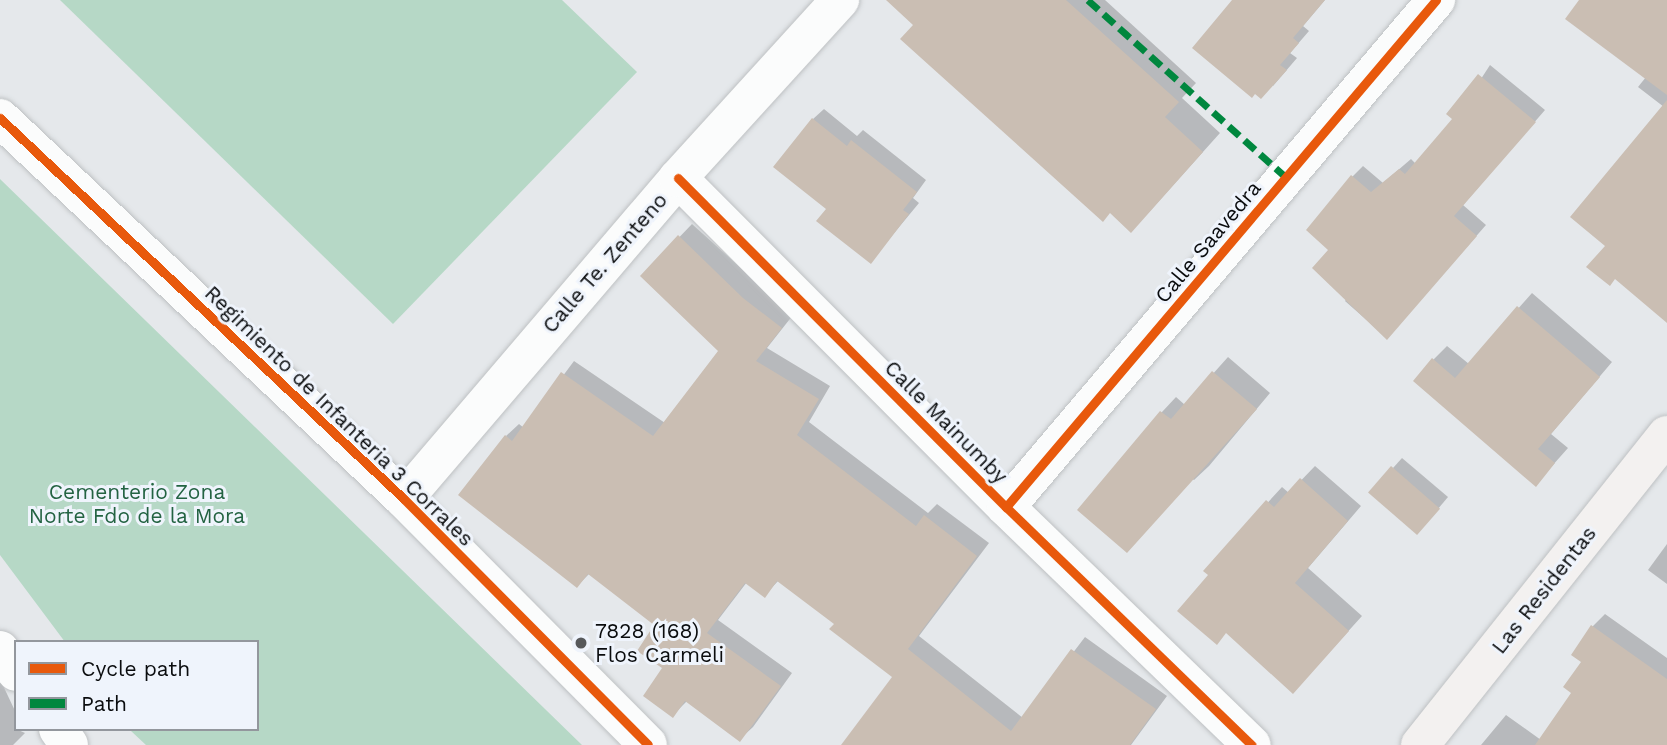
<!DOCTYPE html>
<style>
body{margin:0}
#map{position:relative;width:1667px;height:745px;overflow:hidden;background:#e5e8eb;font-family:"Work Sans",sans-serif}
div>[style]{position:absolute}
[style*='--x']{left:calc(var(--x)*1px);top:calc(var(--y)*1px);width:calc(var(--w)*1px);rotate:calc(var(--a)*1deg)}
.green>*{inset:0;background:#b6d8c6}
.shadow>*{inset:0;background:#0003}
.building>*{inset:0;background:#cabeb3;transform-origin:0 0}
.roads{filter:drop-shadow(0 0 2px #bec1c3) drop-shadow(0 0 2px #bec1c3)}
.minor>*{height:38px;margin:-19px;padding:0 19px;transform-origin:19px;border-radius:19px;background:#fbfcfc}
.major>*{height:38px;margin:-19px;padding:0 19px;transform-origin:19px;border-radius:19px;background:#f3f1f0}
.quiet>*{height:7px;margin-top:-3.5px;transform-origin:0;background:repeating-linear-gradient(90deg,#00873e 0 14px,transparent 0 21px)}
.cycleway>*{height:9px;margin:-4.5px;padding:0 4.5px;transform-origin:4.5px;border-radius:4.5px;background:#e8590c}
.dots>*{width:19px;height:19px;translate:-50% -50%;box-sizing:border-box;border:4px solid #eff4fc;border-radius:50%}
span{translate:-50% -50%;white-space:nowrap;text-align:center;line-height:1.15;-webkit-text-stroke:6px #eff4fc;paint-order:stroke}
.street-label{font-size:21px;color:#0a0c0e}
.park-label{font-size:21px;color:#236342}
.poi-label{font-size:21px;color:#0a0c0e}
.left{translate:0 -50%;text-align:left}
.legend{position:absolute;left:14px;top:640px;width:245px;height:91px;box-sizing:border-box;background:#eff4fc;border:2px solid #93979d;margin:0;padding:9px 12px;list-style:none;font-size:21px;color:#0a0c0e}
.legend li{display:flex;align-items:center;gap:14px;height:35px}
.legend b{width:35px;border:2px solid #93979d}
</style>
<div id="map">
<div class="green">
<i style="clip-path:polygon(60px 0,562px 0,637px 72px,393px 324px)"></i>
<i style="clip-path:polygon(0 179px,582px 745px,146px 745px,131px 731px,257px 729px,257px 642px,65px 642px,0 555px)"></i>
</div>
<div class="shadow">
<i style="clip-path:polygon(909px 0,1105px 0,1196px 83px,1182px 98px,1220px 133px,1149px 212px,916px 25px)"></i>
<i style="clip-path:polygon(1236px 0,1325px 0,1303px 26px,1309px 31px,1290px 53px,1297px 58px,1273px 86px)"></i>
<i style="clip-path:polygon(1581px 0,1667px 0,1667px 320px,1616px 278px,1607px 245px,1664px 107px,1638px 87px,1646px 77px)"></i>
<i style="clip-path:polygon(1490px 65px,1545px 110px,1463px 205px,1486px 225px,1387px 338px,1345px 301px,1348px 297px,1331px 249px,1352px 177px,1363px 166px,1383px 183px,1411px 159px,1416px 164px,1455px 119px)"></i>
<i style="clip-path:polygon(824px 109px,857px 136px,863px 130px,926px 180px,913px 198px,919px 203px,871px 261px,828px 209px,813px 119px)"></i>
<i style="clip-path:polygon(692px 224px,793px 315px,767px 348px,830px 386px,809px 422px,928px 513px,937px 504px,989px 543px,919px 636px,1023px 718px,1085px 637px,1167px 696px,1131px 745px,846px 745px,894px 677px,836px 623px,779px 580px,765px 595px,747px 582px,718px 620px,792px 673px,753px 727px,740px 739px,687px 701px,673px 715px,657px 624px,590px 573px,577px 586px,506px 436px,519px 424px,524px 428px,574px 361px,665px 423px,721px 351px,642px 276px)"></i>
<i style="clip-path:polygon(1532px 293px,1612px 362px,1551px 434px,1568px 448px,1536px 484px,1433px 360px,1447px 346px,1469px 364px)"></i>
<i style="clip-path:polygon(1228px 357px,1270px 393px,1209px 466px,1194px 480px,1191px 478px,1079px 510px,1162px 412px,1176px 397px,1185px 405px)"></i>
<i style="clip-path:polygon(1402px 458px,1448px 497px,1427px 522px,1393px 468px)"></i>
<i style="clip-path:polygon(1315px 466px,1361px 506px,1308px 568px,1362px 616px,1306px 678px,1205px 571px,1282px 487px,1289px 493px)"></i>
<i style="clip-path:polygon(1667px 544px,1667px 584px,1648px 570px)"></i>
<i style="clip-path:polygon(1605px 614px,1667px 658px,1667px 745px,1481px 745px,1506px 715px,1541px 740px,1574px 693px,1593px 626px)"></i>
<i style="clip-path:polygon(0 679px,16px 713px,16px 729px,25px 733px,13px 745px,0 745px)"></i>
</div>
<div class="building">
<i style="clip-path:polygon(886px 0,1066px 0,1179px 102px,1165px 117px,1203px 152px,1131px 233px,1110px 213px,1103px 222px,900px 39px,913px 25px)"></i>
<i style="clip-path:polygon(1232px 0,1325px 0,1293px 38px,1299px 43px,1280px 65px,1287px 70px,1261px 99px,1255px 94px,1252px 98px,1192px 48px)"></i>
<i style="clip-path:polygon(1579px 0,1667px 0,1667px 95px,1565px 19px)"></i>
<i style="clip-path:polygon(1478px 74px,1536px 122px,1454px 216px,1477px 236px,1387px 340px,1312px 268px,1328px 250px,1306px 230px,1351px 175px,1371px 192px,1399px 169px,1405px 174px,1452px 119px,1446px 114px)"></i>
<i style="clip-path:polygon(1667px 100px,1667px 323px,1615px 279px,1610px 286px,1586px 267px,1605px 246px,1570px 217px)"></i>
<i style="clip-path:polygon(812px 118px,847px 146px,851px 140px,917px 192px,903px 210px,909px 214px,871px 264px,816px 221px,826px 209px,773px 167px)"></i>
<i style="clip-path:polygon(678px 235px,743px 298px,782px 328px,756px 361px,819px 399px,797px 435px,916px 526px,924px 515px,977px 556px,908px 649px,1011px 731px,1071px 649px,1156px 709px,1130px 745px,841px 745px,892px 677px,829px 629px,834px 624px,777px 581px,765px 598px,745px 583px,707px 633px,781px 686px,740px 742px,685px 701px,673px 718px,643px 696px,662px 668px,637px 651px,654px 625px,588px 574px,577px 588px,458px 495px,505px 435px,512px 441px,561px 372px,653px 436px,718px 351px,640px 276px)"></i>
<i style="clip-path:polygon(1517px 306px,1600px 377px,1538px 449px,1555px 463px,1536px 487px,1413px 381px,1432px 358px,1455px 378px)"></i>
<i style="clip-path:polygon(1212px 371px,1257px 409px,1127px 553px,1077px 510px,1160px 411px,1171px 419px)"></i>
<i style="left:1391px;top:466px;width:65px;height:35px;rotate:41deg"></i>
<i style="clip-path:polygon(1300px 478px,1348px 521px,1295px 583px,1349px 631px,1293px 694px,1226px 633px,1217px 645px,1177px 611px,1208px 575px,1203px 571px,1266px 500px,1274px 507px)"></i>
<i style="clip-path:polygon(1591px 625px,1667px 679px,1667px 745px,1535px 745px,1571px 693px,1563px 687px,1581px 662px,1571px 655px)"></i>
</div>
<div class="roads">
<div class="minor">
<i style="--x:0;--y:118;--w:555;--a:43.32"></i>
<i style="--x:404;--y:499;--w:346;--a:45.2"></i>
<i style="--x:678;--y:178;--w:465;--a:45.1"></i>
<i style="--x:1006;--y:507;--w:342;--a:44.1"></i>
<i style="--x:404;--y:499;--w:422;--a:-49.5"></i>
<i style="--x:678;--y:178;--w:241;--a:-47.7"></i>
<i style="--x:1006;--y:507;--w:665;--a:-49.7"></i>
<i style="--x:0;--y:650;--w:27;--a:54"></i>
<i style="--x:58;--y:729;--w:19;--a:55"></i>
</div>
<div class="major">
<i style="--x:1420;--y:745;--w:396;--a:-51.5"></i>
</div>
</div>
<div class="quiet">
<i style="--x:1088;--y:0;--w:266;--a:41.8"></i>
</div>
<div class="cycleway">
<i style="--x:0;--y:118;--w:555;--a:43.32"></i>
<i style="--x:404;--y:499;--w:346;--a:45.2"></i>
<i style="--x:678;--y:178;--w:465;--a:45.1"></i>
<i style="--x:1006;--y:507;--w:342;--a:44.1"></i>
<i style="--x:1006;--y:507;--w:665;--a:-49.7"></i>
</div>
<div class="dots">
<i style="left:581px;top:643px;background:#57595b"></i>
</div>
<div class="street-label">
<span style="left:1208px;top:242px;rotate:-50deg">Calle Saavedra</span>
<span style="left:605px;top:263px;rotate:-49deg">Calle Te. Zenteno</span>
<span style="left:339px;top:416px;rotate:44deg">Regimiento de Infanteria 3 Corrales</span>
<span style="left:946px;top:422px;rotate:45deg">Calle Mainumby</span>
<span style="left:1544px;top:590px;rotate:-52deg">Las Residentas</span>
</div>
<div class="park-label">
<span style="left:137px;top:504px">Cementerio Zona<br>Norte Fdo de la Mora</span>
</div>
<div class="poi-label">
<span class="left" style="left:595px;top:643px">7828 (168)<br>Flos Carmeli</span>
</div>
<ul class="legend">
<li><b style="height:9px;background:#e8590c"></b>Cycle path</li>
<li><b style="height:9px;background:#00873e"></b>Path</li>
</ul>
</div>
